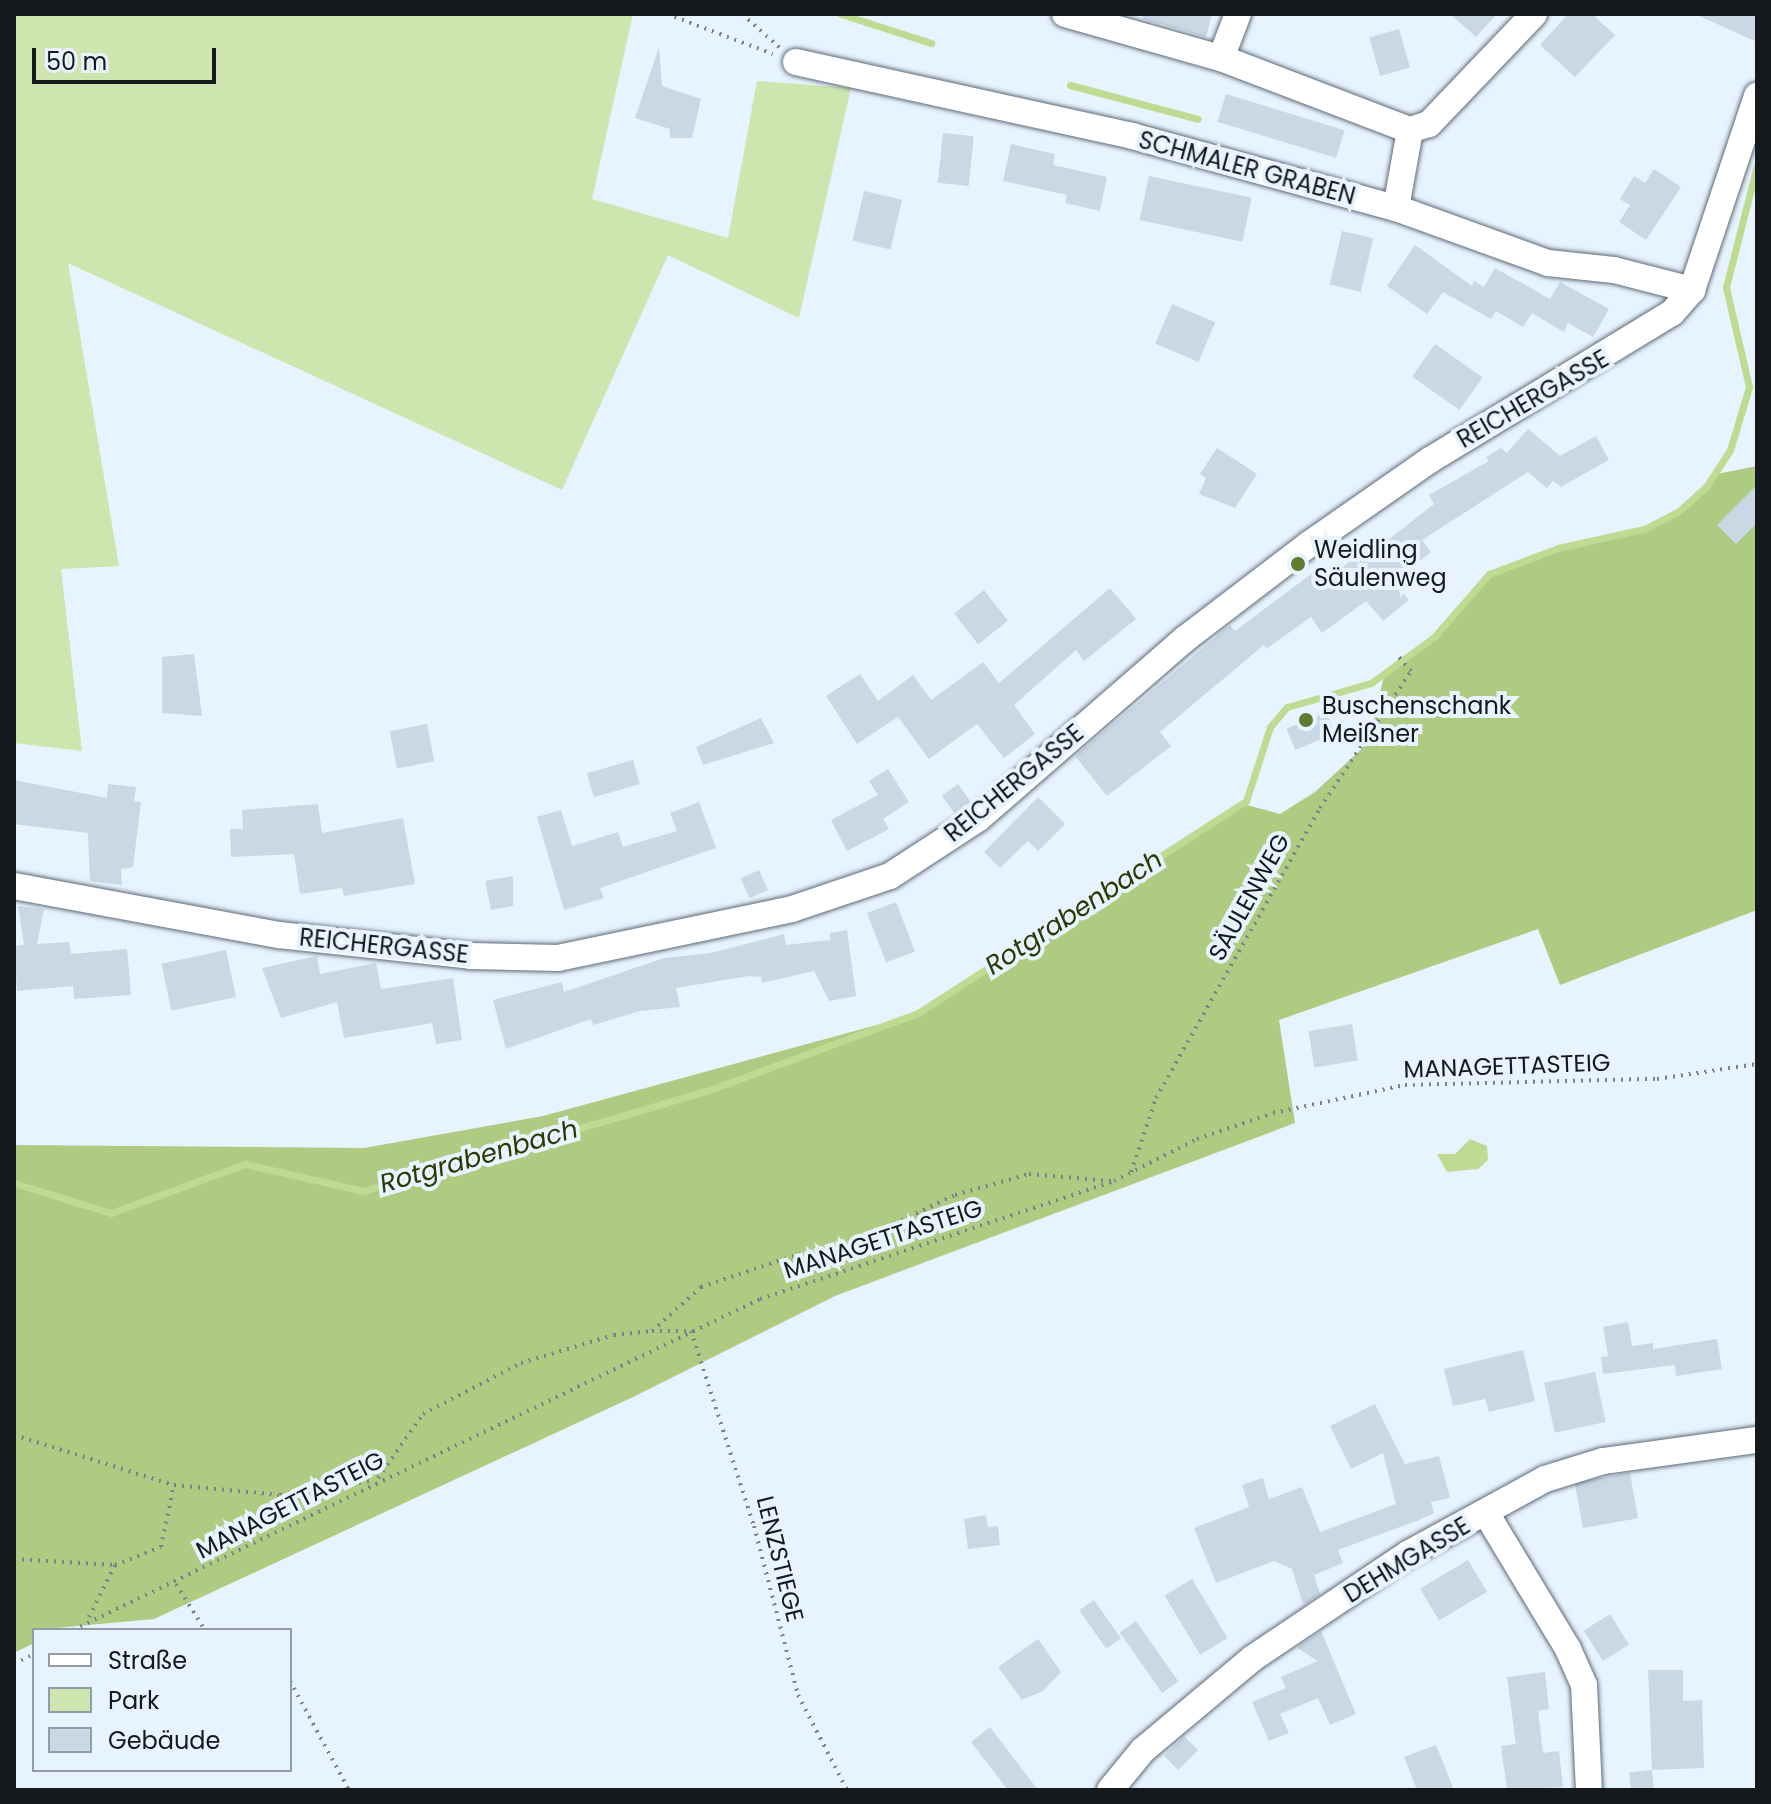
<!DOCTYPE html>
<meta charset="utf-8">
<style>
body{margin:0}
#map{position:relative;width:1771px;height:1804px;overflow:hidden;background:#e7f3fe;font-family:Poppins,sans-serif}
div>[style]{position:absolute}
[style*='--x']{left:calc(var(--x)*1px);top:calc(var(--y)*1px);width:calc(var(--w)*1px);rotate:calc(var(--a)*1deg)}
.green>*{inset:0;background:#cee5af}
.forest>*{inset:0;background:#adcb81}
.water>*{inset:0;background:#bddc91}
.stream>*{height:7px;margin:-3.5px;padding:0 3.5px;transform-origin:3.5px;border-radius:3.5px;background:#bddc91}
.building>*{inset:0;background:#cad8e6;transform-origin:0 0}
.path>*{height:4px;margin-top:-2px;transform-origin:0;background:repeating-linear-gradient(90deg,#7a828a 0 2px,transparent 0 8px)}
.roads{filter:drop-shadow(0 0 2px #5e6b77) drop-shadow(0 0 2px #5e6b77)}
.minor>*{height:26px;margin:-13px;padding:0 13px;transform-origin:13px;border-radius:13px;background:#fff}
.dots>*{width:22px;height:22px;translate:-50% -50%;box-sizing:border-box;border:4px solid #e7f3fe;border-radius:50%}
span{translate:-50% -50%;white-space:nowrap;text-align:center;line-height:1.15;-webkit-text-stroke:8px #e7f3fe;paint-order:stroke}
.street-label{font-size:24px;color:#14191e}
.poi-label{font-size:24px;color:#14191e}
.left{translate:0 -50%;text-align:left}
.water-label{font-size:26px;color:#293b03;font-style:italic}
.frame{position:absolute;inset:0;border:16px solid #14191e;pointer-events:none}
.legend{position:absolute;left:32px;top:1628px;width:260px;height:144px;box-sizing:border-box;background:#e7f3fe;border:2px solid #939ca4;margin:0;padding:10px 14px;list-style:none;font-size:24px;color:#14191e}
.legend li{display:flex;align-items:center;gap:16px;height:40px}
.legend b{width:40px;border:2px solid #939ca4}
.scale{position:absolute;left:32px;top:48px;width:184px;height:36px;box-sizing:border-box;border:4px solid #14191e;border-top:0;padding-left:10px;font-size:24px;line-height:28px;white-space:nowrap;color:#14191e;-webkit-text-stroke:6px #e7f3fe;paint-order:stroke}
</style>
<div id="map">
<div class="green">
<i style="clip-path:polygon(14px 14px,633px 14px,592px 199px,728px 238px,757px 81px,851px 88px,799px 318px,668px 255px,562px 490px,68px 263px,119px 566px,61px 569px,82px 751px,14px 743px)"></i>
</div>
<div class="forest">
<i style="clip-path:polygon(1757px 466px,1757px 910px,1560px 985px,1538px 929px,1279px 1020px,1295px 1123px,835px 1296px,631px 1398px,154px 1619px,34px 1630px,34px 1643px,14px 1653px,14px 1145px,364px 1148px,543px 1116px,921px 1013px,1243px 804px,1280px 814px,1315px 792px,1368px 743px,1384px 676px,1438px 637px,1494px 572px,1571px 543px,1646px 528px,1684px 509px,1717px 474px)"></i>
</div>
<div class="water">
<i style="clip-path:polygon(1470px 1139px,1487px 1146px,1488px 1160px,1478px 1169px,1447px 1172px,1437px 1154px,1455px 1154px)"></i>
</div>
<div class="stream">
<i style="--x:841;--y:14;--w:95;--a:17.9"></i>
<i style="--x:1070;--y:85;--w:132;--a:14.9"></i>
<i style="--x:14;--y:1183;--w:102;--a:17.2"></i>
<i style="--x:111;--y:1213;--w:143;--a:-20.1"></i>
<i style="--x:245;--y:1164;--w:122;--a:12.8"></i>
<i style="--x:364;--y:1191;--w:357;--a:-16.3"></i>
<i style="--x:707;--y:1091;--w:225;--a:-20.3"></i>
<i style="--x:918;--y:1013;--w:391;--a:-32.9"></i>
<i style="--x:1246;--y:801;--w:78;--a:-72"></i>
<i style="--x:1270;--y:727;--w:26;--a:-50"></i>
<i style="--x:1287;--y:707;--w:87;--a:-15.9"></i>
<i style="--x:1371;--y:683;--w:78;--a:-36.1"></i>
<i style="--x:1434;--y:637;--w:84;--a:-48.9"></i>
<i style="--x:1489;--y:574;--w:74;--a:-20.6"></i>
<i style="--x:1558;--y:548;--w:88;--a:-12.5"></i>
<i style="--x:1644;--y:529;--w:39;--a:-27"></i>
<i style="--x:1679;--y:511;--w:36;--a:-42"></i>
<i style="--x:1706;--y:487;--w:44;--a:-57"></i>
<i style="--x:1730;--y:450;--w:66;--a:-73.2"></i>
<i style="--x:1749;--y:387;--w:103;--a:-103"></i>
<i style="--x:1726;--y:287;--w:126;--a:-75.7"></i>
</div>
<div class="building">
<i style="clip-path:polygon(1143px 14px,1212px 14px,1206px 37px,1143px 19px)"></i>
<i style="clip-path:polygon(1450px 14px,1497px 14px,1476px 37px)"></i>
<i style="clip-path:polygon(1568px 14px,1592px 14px,1615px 35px,1575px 77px,1540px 45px)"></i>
<i style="clip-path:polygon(1695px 14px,1757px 14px,1757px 42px)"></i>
<i style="left:1399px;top:29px;width:40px;height:31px;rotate:74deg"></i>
<i style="clip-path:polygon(659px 47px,662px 86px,701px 99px,692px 138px,670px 138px,670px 129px,635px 118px)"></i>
<i style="left:1226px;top:94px;width:124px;height:29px;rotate:17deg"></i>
<i style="left:943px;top:133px;width:31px;height:50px;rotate:6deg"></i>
<i style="clip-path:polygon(1011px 144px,1055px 154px,1053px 165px,1107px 177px,1100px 211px,1065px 203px,1067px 195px,1003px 181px)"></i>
<i style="clip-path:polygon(1654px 169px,1681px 187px,1646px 240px,1619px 222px,1630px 205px,1620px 199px,1634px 176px,1645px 183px)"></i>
<i style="left:1149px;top:176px;width:105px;height:45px;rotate:12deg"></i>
<i style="left:864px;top:191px;width:39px;height:51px;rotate:13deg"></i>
<i style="left:1342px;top:231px;width:32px;height:55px;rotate:13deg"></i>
<i style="clip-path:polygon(1415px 245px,1472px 286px,1474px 281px,1484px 287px,1495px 268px,1550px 299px,1560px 282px,1609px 309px,1593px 337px,1568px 323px,1564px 332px,1532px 313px,1523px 327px,1496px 311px,1491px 319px,1443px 292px,1427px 314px,1387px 286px)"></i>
<i style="left:1172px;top:304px;width:47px;height:43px;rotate:23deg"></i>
<i style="left:1435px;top:344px;width:58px;height:40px;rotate:35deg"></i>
<i style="clip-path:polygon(1528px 429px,1560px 456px,1596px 436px,1609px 460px,1561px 487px,1553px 481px,1547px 488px,1528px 472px,1422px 540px,1431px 552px,1393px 582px,1409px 600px,1383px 621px,1366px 601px,1322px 633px,1311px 617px,1266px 649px,1264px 645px,1160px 732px,1171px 746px,1107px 796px,1075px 756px,1230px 625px,1235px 631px,1314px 572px,1328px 580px,1365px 548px,1370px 554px,1434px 504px,1429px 495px,1489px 461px,1486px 457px,1501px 448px,1507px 453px)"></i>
<i style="clip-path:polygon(1217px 448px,1257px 474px,1235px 508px,1199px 494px,1206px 478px,1200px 474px)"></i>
<i style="clip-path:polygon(1757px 485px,1757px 523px,1736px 544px,1717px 525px)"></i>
<i style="clip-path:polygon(1110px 588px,1136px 619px,1084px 661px,1076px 650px,1014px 705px,1035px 734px,1004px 758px,977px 724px,929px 759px,898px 717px,857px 744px,826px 696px,860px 674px,878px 701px,913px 675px,931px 700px,983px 662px,999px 683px)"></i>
<i style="left:984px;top:590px;width:39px;height:38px;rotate:52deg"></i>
<i style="clip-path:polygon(194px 654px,202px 716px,162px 713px,162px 657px)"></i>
<i style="left:1326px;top:712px;width:23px;height:43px;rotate:67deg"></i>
<i style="clip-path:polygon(761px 718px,774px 743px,703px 765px,696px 747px)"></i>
<i style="left:427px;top:724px;width:38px;height:38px;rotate:79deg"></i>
<i style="left:633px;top:760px;width:25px;height:48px;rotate:74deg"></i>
<i style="clip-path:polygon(888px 769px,909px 802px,883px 819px,889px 829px,847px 851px,831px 820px,878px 795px,869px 781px)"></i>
<i style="clip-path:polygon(14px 780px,107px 798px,108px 784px,136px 787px,134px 801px,141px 802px,133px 867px,121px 869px,122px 885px,90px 881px,88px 833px,14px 824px)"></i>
<i style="left:958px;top:784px;width:22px;height:20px;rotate:54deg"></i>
<i style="clip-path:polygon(1038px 797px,1065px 824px,1038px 851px,1028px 841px,1000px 868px,984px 852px)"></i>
<i style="clip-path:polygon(699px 802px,716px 848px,600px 888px,604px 898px,564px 910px,537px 817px,561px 810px,572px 846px,618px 832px,623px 847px,677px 831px,670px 813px)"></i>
<i style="clip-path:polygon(318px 804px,322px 833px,403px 818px,415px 884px,344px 896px,342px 888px,300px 894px,294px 854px,231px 857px,230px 829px,243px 829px,242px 810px)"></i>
<i style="left:759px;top:870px;width:22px;height:20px;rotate:66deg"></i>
<i style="clip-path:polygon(513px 876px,513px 906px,491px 910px,485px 881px)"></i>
<i style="left:896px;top:902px;width:53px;height:31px;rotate:69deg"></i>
<i style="clip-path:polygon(18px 906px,44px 909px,37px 944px,69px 942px,71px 954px,127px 949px,131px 995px,74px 999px,73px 986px,17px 991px,14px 946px,24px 945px)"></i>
<i style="clip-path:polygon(847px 930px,856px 996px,829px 1001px,814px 971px,762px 983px,761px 977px,749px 976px,676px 988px,680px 1007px,640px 1011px,593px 1025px,591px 1019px,506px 1049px,493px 1000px,562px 982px,564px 992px,664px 958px,711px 953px,784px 934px,786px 945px,830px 940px,830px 933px)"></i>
<i style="left:226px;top:950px;width:48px;height:66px;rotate:78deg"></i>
<i style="clip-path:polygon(317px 956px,320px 974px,376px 963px,381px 989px,453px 978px,462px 1040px,436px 1044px,432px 1023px,344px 1038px,337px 1002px,281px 1018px,262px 968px)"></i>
<i style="left:1352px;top:1024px;width:37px;height:44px;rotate:81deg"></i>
<i style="clip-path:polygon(1628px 1322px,1632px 1346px,1653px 1343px,1653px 1349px,1717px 1339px,1722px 1369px,1676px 1376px,1675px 1365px,1603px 1374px,1601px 1357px,1608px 1356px,1603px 1327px)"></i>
<i style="clip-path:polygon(1523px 1350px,1535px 1401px,1489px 1412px,1485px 1399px,1453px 1406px,1444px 1369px)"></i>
<i style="left:1595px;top:1372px;width:51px;height:52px;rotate:78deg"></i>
<i style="clip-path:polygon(1375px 1404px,1405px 1464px,1439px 1456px,1450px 1498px,1431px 1502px,1434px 1513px,1419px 1520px,1338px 1550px,1343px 1563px,1314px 1575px,1320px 1594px,1307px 1603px,1303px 1604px,1292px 1569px,1274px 1561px,1216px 1583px,1194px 1528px,1249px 1507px,1242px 1485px,1263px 1478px,1269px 1499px,1302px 1487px,1320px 1532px,1396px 1504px,1383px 1453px,1351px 1469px,1330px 1426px)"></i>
<i style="left:1630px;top:1473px;width:46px;height:56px;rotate:80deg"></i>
<i style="clip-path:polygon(986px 1515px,988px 1527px,998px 1526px,1000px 1545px,968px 1549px,964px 1519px)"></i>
<i style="left:1468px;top:1560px;width:37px;height:56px;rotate:59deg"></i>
<i style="left:1192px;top:1579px;width:69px;height:32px;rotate:59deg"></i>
<i style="left:1094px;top:1600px;width:47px;height:18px;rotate:55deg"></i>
<i style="left:1610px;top:1614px;width:36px;height:31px;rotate:58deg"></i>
<i style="left:1136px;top:1621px;width:74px;height:20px;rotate:55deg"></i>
<i style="clip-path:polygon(1321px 1631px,1356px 1714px,1330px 1725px,1318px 1698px,1280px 1714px,1289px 1733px,1269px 1741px,1252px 1702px,1286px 1688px,1281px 1677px,1318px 1661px,1297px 1648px)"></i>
<i style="clip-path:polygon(1038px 1639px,1061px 1672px,1043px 1691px,1022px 1700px,998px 1667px)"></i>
<i style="clip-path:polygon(1648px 1670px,1683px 1670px,1683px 1701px,1702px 1700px,1704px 1768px,1652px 1770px)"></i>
<i style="clip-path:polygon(1545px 1672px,1549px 1709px,1538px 1711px,1543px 1753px,1559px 1751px,1563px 1787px,1507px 1790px,1501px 1746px,1516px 1744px,1507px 1677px)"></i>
<i style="clip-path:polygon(990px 1727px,1038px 1790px,1008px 1790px,971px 1742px)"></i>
<i style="left:1184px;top:1736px;width:20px;height:28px;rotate:45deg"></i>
<i style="clip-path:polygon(1436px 1745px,1454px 1790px,1417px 1790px,1404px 1757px)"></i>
<i style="left:1652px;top:1770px;width:20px;height:23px;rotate:84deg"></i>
</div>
<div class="path">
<i style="--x:667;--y:14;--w:113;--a:20.7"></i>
<i style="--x:742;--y:14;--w:50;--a:41.7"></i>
<i style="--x:1131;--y:1172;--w:78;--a:-71.3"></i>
<i style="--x:1156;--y:1098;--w:333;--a:-60.5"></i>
<i style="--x:1320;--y:808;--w:164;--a:-56.4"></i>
<i style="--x:1411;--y:671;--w:23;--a:-131"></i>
<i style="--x:652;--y:1331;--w:39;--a:0"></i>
<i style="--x:691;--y:1331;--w:205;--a:72.1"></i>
<i style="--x:754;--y:1526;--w:175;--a:75.4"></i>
<i style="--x:798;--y:1695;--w:107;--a:62.7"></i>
<i style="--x:14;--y:1435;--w:168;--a:17.4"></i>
<i style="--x:174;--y:1485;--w:106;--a:5.4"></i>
<i style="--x:280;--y:1495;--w:91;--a:-8.8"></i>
<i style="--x:378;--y:1478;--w:78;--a:-54.9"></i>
<i style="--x:423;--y:1414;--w:110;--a:-27.5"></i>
<i style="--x:521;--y:1363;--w:97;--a:-16.8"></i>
<i style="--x:614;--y:1335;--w:38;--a:-6"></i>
<i style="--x:652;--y:1331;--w:66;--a:-41.9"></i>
<i style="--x:701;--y:1287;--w:103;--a:-18.6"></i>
<i style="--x:799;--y:1254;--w:23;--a:10"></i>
<i style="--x:822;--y:1258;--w:147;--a:-25.3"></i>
<i style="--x:955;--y:1195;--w:77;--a:-15.8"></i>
<i style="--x:1029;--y:1174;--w:82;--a:4.9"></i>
<i style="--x:14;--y:1559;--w:101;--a:3.4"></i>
<i style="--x:176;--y:1584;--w:54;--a:57.8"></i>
<i style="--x:89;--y:1617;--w:58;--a:-63.4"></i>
<i style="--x:115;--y:1565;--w:49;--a:-21.4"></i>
<i style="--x:161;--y:1547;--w:63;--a:-78.2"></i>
<i style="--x:73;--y:1630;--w:763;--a:-25.72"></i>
<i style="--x:760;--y:1299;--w:373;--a:-18.4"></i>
<i style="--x:1114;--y:1181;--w:93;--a:-26.8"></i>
<i style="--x:1197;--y:1139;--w:80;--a:-18.9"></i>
<i style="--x:1273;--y:1113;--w:135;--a:-12"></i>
<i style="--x:1405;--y:1085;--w:252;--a:-1.4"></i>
<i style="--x:1657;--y:1079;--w:101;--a:-8.5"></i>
<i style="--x:14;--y:1664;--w:22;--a:-27"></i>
<i style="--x:290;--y:1681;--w:124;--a:61.6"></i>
</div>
<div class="roads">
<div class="minor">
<i style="--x:1065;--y:14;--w:162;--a:15.8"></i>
<i style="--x:1221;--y:58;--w:202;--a:20.9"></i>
<i style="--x:1221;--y:58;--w:47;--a:-68.9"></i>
<i style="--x:796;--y:62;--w:344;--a:12.4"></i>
<i style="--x:1132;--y:136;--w:274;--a:15.3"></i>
<i style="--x:1396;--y:208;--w:162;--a:19.9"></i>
<i style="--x:1548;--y:263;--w:66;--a:6.1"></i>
<i style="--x:1614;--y:270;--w:81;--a:14.4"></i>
<i style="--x:1396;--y:208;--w:79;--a:-79.8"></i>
<i style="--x:1410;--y:130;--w:20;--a:-18"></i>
<i style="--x:1429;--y:124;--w:152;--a:-46.3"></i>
<i style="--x:14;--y:886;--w:269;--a:10.5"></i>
<i style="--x:279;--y:935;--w:193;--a:6.2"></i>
<i style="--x:471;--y:956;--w:87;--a:1.3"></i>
<i style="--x:558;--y:958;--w:239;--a:-11.8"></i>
<i style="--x:792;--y:909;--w:103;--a:-18.6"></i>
<i style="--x:890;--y:876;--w:106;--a:-33.1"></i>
<i style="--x:979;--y:818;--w:273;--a:-41"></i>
<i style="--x:1185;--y:639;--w:155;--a:-37.4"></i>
<i style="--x:1308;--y:545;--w:149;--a:-34.9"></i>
<i style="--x:1430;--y:460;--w:283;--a:-31.3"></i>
<i style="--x:1672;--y:313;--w:30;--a:-49"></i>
<i style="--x:1692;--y:290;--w:205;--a:-71.5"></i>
<i style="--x:1486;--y:1513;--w:159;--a:58.9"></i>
<i style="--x:1568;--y:1649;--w:39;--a:66"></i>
<i style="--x:1584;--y:1685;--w:105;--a:87.3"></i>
<i style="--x:1110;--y:1790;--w:52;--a:-50.5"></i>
<i style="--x:1143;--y:1750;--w:143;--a:-39.9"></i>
<i style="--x:1253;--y:1658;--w:187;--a:-33.9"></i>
<i style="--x:1408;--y:1554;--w:156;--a:-28.7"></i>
<i style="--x:1545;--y:1479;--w:61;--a:-17.2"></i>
<i style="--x:1603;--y:1461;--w:155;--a:-7.8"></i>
</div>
</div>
<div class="dots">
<i style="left:1298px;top:564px;background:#607c31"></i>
<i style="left:1306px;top:720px;background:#607c31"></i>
</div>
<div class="street-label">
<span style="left:1247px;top:168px;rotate:15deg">SCHMALER GRABEN</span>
<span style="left:1533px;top:399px;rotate:-30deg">REICHERGASSE</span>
<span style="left:1014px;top:783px;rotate:-39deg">REICHERGASSE</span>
<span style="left:1249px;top:897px;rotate:-61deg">SÄULENWEG</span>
<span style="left:384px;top:946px;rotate:6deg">REICHERGASSE</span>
<span style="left:1507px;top:1066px;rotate:-2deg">MANAGETTASTEIG</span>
<span style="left:883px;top:1239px;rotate:-18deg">MANAGETTASTEIG</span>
<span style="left:290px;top:1505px;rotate:-27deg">MANAGETTASTEIG</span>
<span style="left:780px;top:1559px;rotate:76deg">LENZSTIEGE</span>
<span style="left:1407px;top:1560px;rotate:-31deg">DEHMGASSE</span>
</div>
<div class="poi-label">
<span class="left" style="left:1314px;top:564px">Weidling<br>Säulenweg</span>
<span class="left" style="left:1322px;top:720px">Buschenschank<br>Meißner</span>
</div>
<div class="water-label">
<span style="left:1074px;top:913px;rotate:-33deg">Rotgrabenbach</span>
<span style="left:479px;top:1157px;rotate:-16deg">Rotgrabenbach</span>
</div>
<div class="frame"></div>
<ul class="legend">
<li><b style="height:10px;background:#fff"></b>Straße</li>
<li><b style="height:22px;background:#cee5af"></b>Park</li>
<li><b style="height:22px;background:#cad8e6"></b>Gebäude</li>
</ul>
<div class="scale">50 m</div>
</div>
